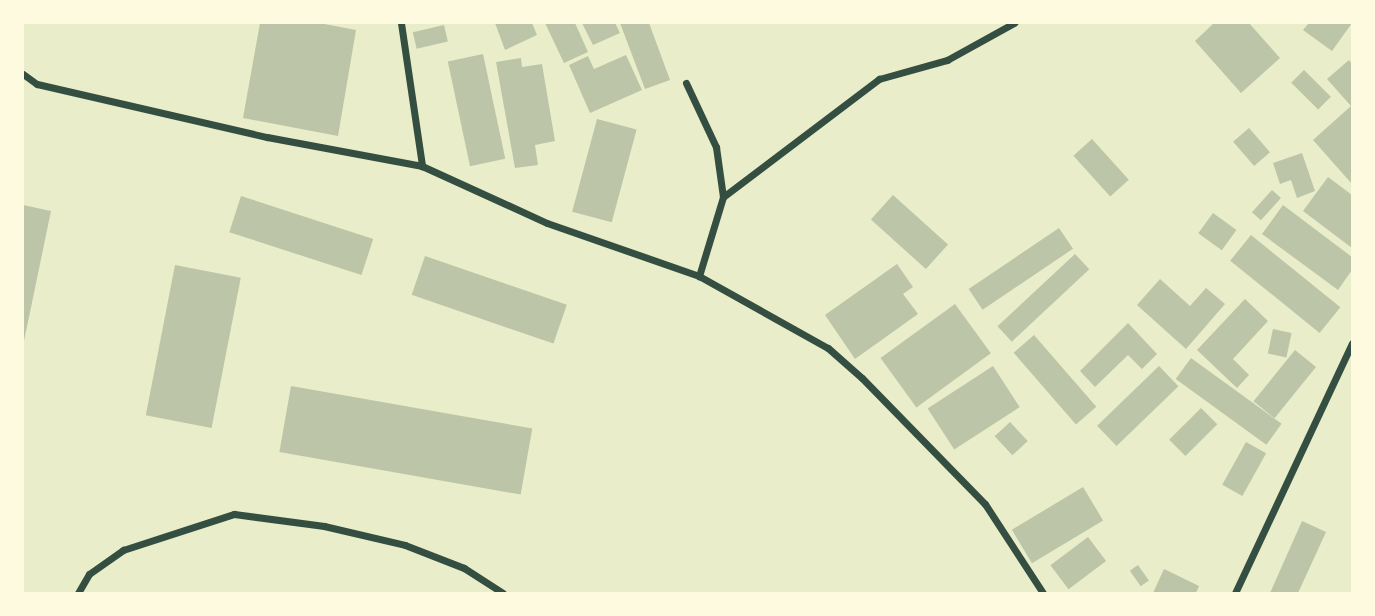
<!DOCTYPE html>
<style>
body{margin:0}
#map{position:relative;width:1375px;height:616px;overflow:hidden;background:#e9edc9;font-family:"Roboto Condensed",sans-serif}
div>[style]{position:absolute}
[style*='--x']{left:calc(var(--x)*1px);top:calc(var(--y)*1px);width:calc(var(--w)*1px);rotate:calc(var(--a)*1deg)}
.building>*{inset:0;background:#bcc5a7;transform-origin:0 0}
.minor>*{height:7px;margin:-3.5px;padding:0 3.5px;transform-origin:3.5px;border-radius:3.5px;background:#344e41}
span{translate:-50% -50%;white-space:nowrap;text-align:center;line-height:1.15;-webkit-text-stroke:5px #fefae0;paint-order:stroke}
.frame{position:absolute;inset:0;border:24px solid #fefae0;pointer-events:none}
</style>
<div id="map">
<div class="building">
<i style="clip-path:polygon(260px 23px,319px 23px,356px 30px,338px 136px,243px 118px)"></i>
<i style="clip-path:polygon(495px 23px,532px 23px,537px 35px,505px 50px)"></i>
<i style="clip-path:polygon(545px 23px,575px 23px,588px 52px,564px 63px)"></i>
<i style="clip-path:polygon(582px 23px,615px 23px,620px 33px,593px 45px)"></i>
<i style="clip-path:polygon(620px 23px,649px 23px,670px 80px,645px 89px)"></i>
<i style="clip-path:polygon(1214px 23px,1249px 23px,1280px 58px,1241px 93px,1195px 41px)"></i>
<i style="clip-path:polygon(1309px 23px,1352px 23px,1332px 51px,1303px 30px)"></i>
<i style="left:444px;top:25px;width:17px;height:32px;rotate:77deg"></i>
<i style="left:483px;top:54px;width:107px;height:36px;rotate:78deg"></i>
<i style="clip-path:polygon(626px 55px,642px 90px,590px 113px,569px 65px,588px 56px,594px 69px)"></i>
<i style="clip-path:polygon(521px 58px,522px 67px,542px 64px,555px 141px,535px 145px,538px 165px,515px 168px,496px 62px)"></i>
<i style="clip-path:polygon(1349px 60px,1352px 64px,1352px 184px,1313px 140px,1351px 106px,1327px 79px)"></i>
<i style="left:1304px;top:70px;width:38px;height:18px;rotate:45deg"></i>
<i style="left:597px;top:119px;width:41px;height:96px;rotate:15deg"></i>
<i style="left:1249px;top:128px;width:32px;height:21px;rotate:49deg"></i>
<i style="left:1092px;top:139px;width:55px;height:25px;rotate:48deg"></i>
<i style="clip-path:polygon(1302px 153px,1315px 191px,1297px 198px,1291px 180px,1280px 184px,1273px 163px)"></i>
<i style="clip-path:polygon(1328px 177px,1352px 195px,1352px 248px,1303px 211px)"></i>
<i style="left:1272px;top:190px;width:12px;height:30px;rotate:42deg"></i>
<i style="left:893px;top:195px;width:74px;height:33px;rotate:42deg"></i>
<i style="left:241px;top:196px;width:139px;height:38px;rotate:18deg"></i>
<i style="clip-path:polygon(23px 205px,51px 211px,24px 341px,23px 341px)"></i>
<i style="clip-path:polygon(1283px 205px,1352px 257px,1352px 270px,1338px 290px,1262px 234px)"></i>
<i style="left:1213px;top:213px;width:29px;height:25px;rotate:36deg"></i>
<i style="left:1059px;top:228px;width:25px;height:109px;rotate:56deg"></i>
<i style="left:1251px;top:235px;width:115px;height:33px;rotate:39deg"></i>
<i style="left:1075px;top:254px;width:21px;height:106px;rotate:47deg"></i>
<i style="left:425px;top:256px;width:150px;height:41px;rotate:19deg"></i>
<i style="clip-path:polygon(897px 264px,913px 287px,903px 294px,918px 314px,855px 359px,825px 315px)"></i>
<i style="left:175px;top:265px;width:67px;height:153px;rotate:11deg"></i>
<i style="clip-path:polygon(1160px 279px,1190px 306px,1206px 288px,1225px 304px,1186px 349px,1137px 305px)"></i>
<i style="clip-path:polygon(1245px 299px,1268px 321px,1233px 359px,1249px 375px,1237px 388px,1197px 350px)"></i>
<i style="left:955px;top:304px;width:61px;height:92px;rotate:54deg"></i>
<i style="clip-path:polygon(1128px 323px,1157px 354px,1142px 369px,1128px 355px,1095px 387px,1080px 371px)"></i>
<i style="left:1273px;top:329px;width:19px;height:25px;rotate:12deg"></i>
<i style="left:1034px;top:335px;width:95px;height:27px;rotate:49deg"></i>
<i style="left:1295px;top:350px;width:27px;height:66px;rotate:39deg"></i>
<i style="left:1191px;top:358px;width:112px;height:26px;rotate:36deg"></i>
<i style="left:993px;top:366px;width:49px;height:78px;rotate:57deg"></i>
<i style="left:1159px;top:366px;width:28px;height:86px;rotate:46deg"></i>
<i style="left:291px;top:386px;width:245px;height:67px;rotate:10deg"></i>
<i style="left:1201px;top:408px;width:23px;height:45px;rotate:45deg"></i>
<i style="left:1010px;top:422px;width:26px;height:21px;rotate:47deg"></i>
<i style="left:1246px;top:442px;width:23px;height:49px;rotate:29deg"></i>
<i style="left:1083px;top:487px;width:39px;height:83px;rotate:59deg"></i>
<i style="clip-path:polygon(1302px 521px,1326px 532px,1298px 593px,1270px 593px)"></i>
<i style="left:1088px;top:537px;width:30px;height:47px;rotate:53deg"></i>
<i style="left:1138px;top:565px;width:19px;height:10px;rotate:55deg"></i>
<i style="clip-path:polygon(1164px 569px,1199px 586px,1196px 593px,1153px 593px)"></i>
</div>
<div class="minor">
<i style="--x:401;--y:23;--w:145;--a:81.6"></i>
<i style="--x:23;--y:74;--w:17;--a:36"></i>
<i style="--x:37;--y:84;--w:236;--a:13"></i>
<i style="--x:267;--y:137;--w:158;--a:10.6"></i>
<i style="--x:422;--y:166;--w:137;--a:24.5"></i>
<i style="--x:547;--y:223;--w:161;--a:19.2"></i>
<i style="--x:699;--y:276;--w:148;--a:29.2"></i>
<i style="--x:828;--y:348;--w:45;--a:41.4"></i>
<i style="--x:862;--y:378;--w:176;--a:45.7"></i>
<i style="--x:985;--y:504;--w:106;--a:56.9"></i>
<i style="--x:686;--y:83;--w:71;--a:64.9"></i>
<i style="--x:716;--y:147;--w:50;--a:82"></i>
<i style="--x:723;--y:197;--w:83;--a:106.9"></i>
<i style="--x:723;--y:197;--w:196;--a:-37.1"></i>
<i style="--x:879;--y:79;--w:71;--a:-15.6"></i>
<i style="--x:947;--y:60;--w:77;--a:-28.9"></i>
<i style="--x:78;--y:593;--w:22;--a:-60"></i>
<i style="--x:89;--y:574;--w:42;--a:-35.2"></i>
<i style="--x:123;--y:550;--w:117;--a:-18"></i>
<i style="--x:234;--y:514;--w:91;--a:7.6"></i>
<i style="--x:324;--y:526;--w:83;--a:13.2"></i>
<i style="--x:405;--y:545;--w:63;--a:21.3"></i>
<i style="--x:464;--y:568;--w:46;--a:32.7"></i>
<i style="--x:1235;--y:593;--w:276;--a:-64.9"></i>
</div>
<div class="frame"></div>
</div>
